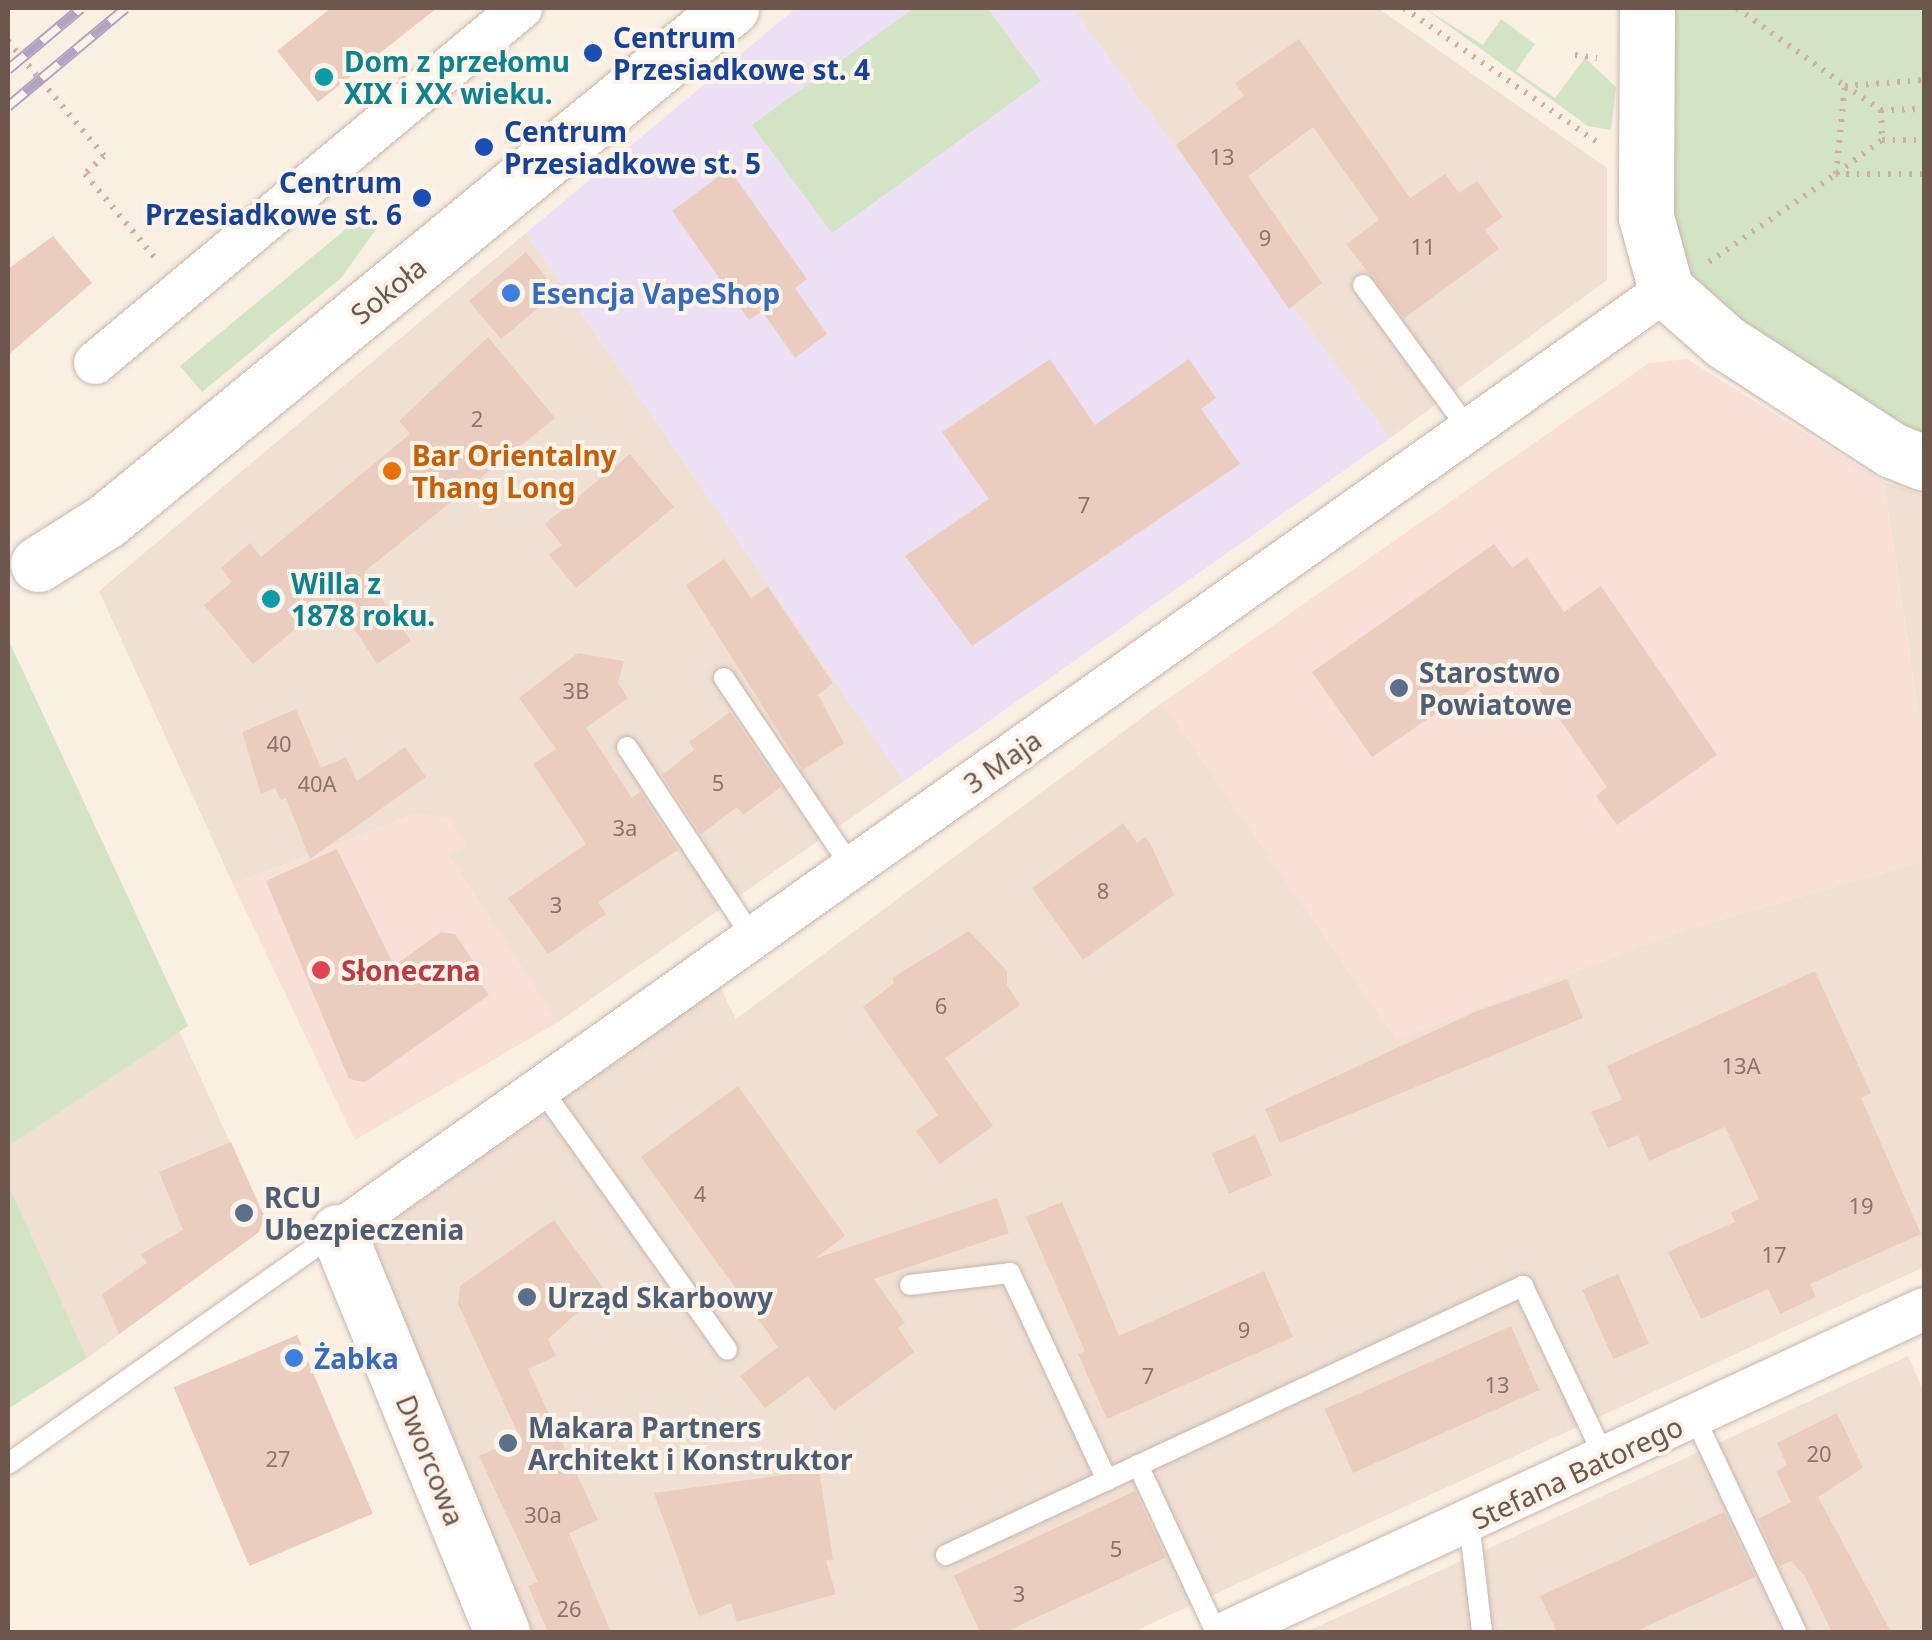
<!DOCTYPE html>
<meta charset="utf-8">
<style>
body{margin:0}
#map{position:relative;width:1932px;height:1640px;overflow:hidden;background:#f9efe3;font-family:"Noto Sans",sans-serif}
div>[style]{position:absolute}
[style*='--x']{left:calc(var(--x)*1px);top:calc(var(--y)*1px);width:calc(var(--w)*1px);rotate:calc(var(--a)*1deg)}
.residential>*{inset:0;background:#efe0d3}
.commercial>*{inset:0;background:#f8dfd8}
.education>*{inset:0;background:#ece0f5}
.green>*{inset:0;background:#d3e4c4}
.building>*{inset:0;background:#eacdbe;transform-origin:0 0}
.path>*{height:6px;margin-top:-3px;transform-origin:0;background:repeating-linear-gradient(90deg,#cfb0a2 0 2.5px,transparent 0 10.5px)}
.roads{filter:drop-shadow(0 0 2px #c8b6ac) drop-shadow(0 0 2px #c8b6ac)}
.lane>*{height:20px;margin:-10px;padding:0 10px;transform-origin:10px;border-radius:10px;background:#fff}
.street>*{height:42px;margin:-21px;padding:0 21px;transform-origin:21px;border-radius:21px;background:#fff}
.secondary>*{height:55px;margin:-27.5px;padding:0 27.5px;transform-origin:27.5px;border-radius:27.5px;background:#fff}
.rail>*{height:11px;margin-top:-5.5px;transform-origin:0;background:repeating-linear-gradient(90deg,#fcf3e9 0 22px,#b1a4c0 0 44px);box-sizing:border-box;border-block:2px solid #b1a4c0}
.dots>*{width:28px;height:28px;translate:-50% -50%;box-sizing:border-box;border:5px solid #fcf3e9;border-radius:50%}
span{translate:-50% -50%;white-space:nowrap;text-align:center;line-height:1.15;-webkit-text-stroke:8px #fcf3e9;paint-order:stroke}
.number-label{font-size:22px;color:#8c7469}
.number-label span{-webkit-text-stroke-width:0}
.transit-label{font-size:28px;color:#164399;font-weight:700}
.left{translate:0 -50%;text-align:left}
.right{translate:-100% -50%;text-align:right}
.culture-label{font-size:28px;color:#0d838f;font-weight:700}
.street-label{font-size:28px;color:#6d564d}
.shop-label{font-size:28px;color:#366cbe;font-weight:700}
.food-label{font-size:28px;color:#c56008;font-weight:700}
.service-label{font-size:28px;color:#4e5e75;font-weight:700}
.health-label{font-size:28px;color:#be3a42;font-weight:700}
.frame{position:absolute;inset:0;border:10px solid #6d564d;pointer-events:none}
</style>
<div id="map">
<div class="residential">
<i style="clip-path:polygon(1072px 8px,1378px 8px,1607px 168px,1607px 280px,1390px 438px)"></i>
<i style="clip-path:polygon(526px 233px,904px 781px,558px 1022px,417px 813px,233px 884px,99px 591px)"></i>
<i style="clip-path:polygon(1884px 482px,1924px 495px,1924px 751px,1907px 635px)"></i>
<i style="clip-path:polygon(1162px 703px,1260px 840px,1693px 928px,1924px 861px,1924px 1267px,1133px 1632px,520px 1632px,363px 1256px,374px 1234px,720px 987px,736px 1019px)"></i>
<i style="clip-path:polygon(178px 1029px,264px 1216px,259px 1232px,87px 1358px,8px 1184px,8px 1146px)"></i>
<i style="clip-path:polygon(1908px 1356px,1924px 1392px,1924px 1632px,1306px 1632px)"></i>
</div>
<div class="commercial">
<i style="clip-path:polygon(1687px 359px,1884px 482px,1924px 751px,1924px 861px,1693px 928px,1396px 1040px,1162px 703px,1649px 363px)"></i>
<i style="clip-path:polygon(417px 813px,449px 818px,467px 845px,449px 855px,558px 1022px,355px 1140px,233px 884px)"></i>
</div>
<div class="education">
<i style="clip-path:polygon(796px 8px,1072px 8px,1390px 438px,904px 781px,526px 233px)"></i>
</div>
<div class="green">
<i style="clip-path:polygon(914px 8px,987px 8px,1041px 81px,832px 233px,752px 125px)"></i>
<i style="clip-path:polygon(1424px 8px,1483px 45px,1501px 19px,1535px 44px,1516px 71px,1555px 98px,1585px 58px,1616px 87px,1611px 130px,1588px 126px)"></i>
<i style="clip-path:polygon(1674px 8px,1924px 8px,1924px 443px,1885px 424px,1693px 286px,1670px 229px)"></i>
<i style="clip-path:polygon(363px 215px,377px 228px,341px 278px,202px 392px,180px 366px)"></i>
<i style="clip-path:polygon(8px 639px,188px 1026px,8px 1146px)"></i>
<i style="clip-path:polygon(8px 1184px,87px 1358px,8px 1409px)"></i>
</div>
<div class="building">
<i style="clip-path:polygon(331px 8px,437px 8px,318px 102px,277px 51px)"></i>
<i style="clip-path:polygon(1299px 39px,1410px 198px,1445px 174px,1459px 193px,1477px 181px,1503px 217px,1485px 230px,1499px 249px,1404px 318px,1346px 244px,1379px 220px,1313px 127px,1248px 176px,1322px 283px,1289px 309px,1176px 145px,1244px 96px,1235px 83px)"></i>
<i style="clip-path:polygon(729px 169px,807px 279px,795px 288px,827px 334px,795px 358px,762px 311px,749px 320px,672px 211px)"></i>
<i style="clip-path:polygon(53px 236px,92px 283px,8px 355px,8px 269px)"></i>
<i style="clip-path:polygon(526px 252px,549px 281px,541px 289px,550px 298px,501px 339px,469px 301px)"></i>
<i style="clip-path:polygon(488px 337px,555px 418px,364px 572px,411px 641px,377px 664px,334px 597px,253px 664px,204px 605px,232px 582px,221px 568px,250px 543px,261px 557px,410px 434px,399px 421px)"></i>
<i style="clip-path:polygon(1050px 359px,1095px 425px,1189px 359px,1216px 398px,1201px 409px,1240px 464px,972px 646px,905px 556px,989px 499px,942px 432px)"></i>
<i style="clip-path:polygon(630px 454px,674px 507px,576px 588px,549px 555px,562px 545px,545px 524px)"></i>
<i style="clip-path:polygon(1494px 544px,1512px 568px,1527px 557px,1564px 612px,1601px 586px,1717px 755px,1617px 825px,1596px 796px,1607px 787px,1517px 658px,1372px 757px,1312px 672px)"></i>
<i style="clip-path:polygon(724px 559px,751px 598px,768px 587px,833px 683px,818px 695px,844px 743px,803px 770px,686px 585px)"></i>
<i style="clip-path:polygon(578px 653px,624px 661px,618px 683px,628px 698px,586px 728px,632px 798px,640px 792px,678px 850px,598px 902px,606px 914px,548px 954px,508px 898px,586px 844px,533px 764px,556px 749px,519px 698px)"></i>
<i style="clip-path:polygon(296px 709px,321px 768px,346px 757px,357px 781px,405px 747px,426px 777px,310px 859px,286px 798px,281px 800px,275px 788px,261px 794px,242px 732px)"></i>
<i style="clip-path:polygon(730px 712px,781px 787px,743px 815px,737px 807px,701px 834px,662px 775px,694px 750px,689px 742px)"></i>
<i style="clip-path:polygon(1123px 823px,1137px 843px,1145px 837px,1150px 843px,1174px 895px,1083px 960px,1032px 888px)"></i>
<i style="clip-path:polygon(337px 849px,394px 966px,441px 932px,455px 934px,482px 974px,477px 978px,489px 995px,365px 1082px,349px 1079px,266px 881px)"></i>
<i style="clip-path:polygon(969px 931px,1007px 971px,1007px 985px,1020px 1005px,945px 1058px,993px 1126px,940px 1164px,916px 1131px,938px 1115px,863px 1007px,894px 983px,892px 978px)"></i>
<i style="clip-path:polygon(1815px 971px,1871px 1093px,1861px 1098px,1921px 1234px,1810px 1284px,1816px 1297px,1780px 1314px,1768px 1289px,1701px 1319px,1668px 1252px,1735px 1222px,1731px 1213px,1759px 1199px,1725px 1127px,1649px 1161px,1638px 1135px,1608px 1148px,1591px 1112px,1622px 1100px,1607px 1066px)"></i>
<i style="clip-path:polygon(1567px 979px,1583px 1018px,1280px 1143px,1265px 1109px,1475px 1012px)"></i>
<i style="clip-path:polygon(738px 1086px,845px 1236px,814px 1259px,997px 1198px,1009px 1233px,874px 1279px,905px 1323px,898px 1328px,914px 1352px,834px 1411px,808px 1376px,765px 1408px,740px 1376px,778px 1347px,641px 1157px)"></i>
<i style="left:1255px;top:1135px;width:44px;height:47px;rotate:67deg"></i>
<i style="clip-path:polygon(231px 1142px,264px 1216px,259px 1232px,119px 1334px,102px 1294px,147px 1263px,141px 1254px,183px 1230px,159px 1172px)"></i>
<i style="clip-path:polygon(1062px 1202px,1119px 1336px,1264px 1271px,1293px 1337px,1107px 1419px,1078px 1354px,1085px 1351px,1026px 1217px)"></i>
<i style="clip-path:polygon(554px 1220px,604px 1289px,548px 1339px,556px 1356px,528px 1369px,598px 1520px,569px 1533px,611px 1632px,548px 1632px,528px 1586px,538px 1582px,479px 1456px,520px 1438px,458px 1304px,460px 1286px)"></i>
<i style="left:1618px;top:1274px;width:76px;height:39px;rotate:66deg"></i>
<i style="left:1511px;top:1326px;width:70px;height:204px;rotate:66deg"></i>
<i style="left:297px;top:1335px;width:194px;height:134px;rotate:67deg"></i>
<i style="clip-path:polygon(1837px 1413px,1863px 1468px,1818px 1497px,1891px 1632px,1832px 1632px,1804px 1575px,1791px 1561px,1780px 1566px,1758px 1519px,1791px 1502px,1776px 1471px,1787px 1465px,1777px 1443px)"></i>
<i style="clip-path:polygon(819px 1470px,833px 1559px,826px 1561px,836px 1594px,737px 1622px,731px 1603px,699px 1617px,654px 1493px)"></i>
<i style="left:1135px;top:1491px;width:73px;height:200px;rotate:65deg"></i>
<i style="clip-path:polygon(1724px 1512px,1755px 1577px,1634px 1632px,1557px 1632px,1540px 1596px)"></i>
</div>
<div class="path">
<i style="--x:1404;--y:8;--w:239;--a:34.8"></i>
<i style="--x:1737;--y:8;--w:133;--a:35.8"></i>
<i style="--x:1845;--y:86;--w:79;--a:-4.3"></i>
<i style="--x:8;--y:41;--w:150;--a:50.1"></i>
<i style="--x:104;--y:156;--w:26;--a:137"></i>
<i style="--x:85;--y:174;--w:112;--a:50.1"></i>
<i style="--x:1575;--y:55;--w:22;--a:8"></i>
<i style="--x:1881;--y:110;--w:30;--a:88"></i>
<i style="--x:1837;--y:173;--w:56;--a:-36.3"></i>
<i style="--x:1882;--y:140;--w:42;--a:0"></i>
<i style="--x:1836;--y:174;--w:88;--a:-84.2"></i>
<i style="--x:1845;--y:86;--w:43;--a:33.7"></i>
<i style="--x:1881;--y:110;--w:43;--a:-1.3"></i>
<i style="--x:1709;--y:262;--w:155;--a:-34.7"></i>
<i style="--x:1836;--y:174;--w:88;--a:0"></i>
</div>
<div class="roads">
<div class="lane">
<i style="--x:1363;--y:285;--w:180;--a:53.8"></i>
<i style="--x:724;--y:678;--w:229;--a:56"></i>
<i style="--x:627;--y:747;--w:229;--a:56.6"></i>
<i style="--x:541;--y:1088;--w:321;--a:54.6"></i>
<i style="--x:910;--y:1285;--w:101;--a:-6.8"></i>
<i style="--x:1010;--y:1273;--w:229;--a:64.9"></i>
<i style="--x:1695;--y:1418;--w:237;--a:64.7"></i>
<i style="--x:8;--y:1464;--w:403;--a:-35.2"></i>
<i style="--x:1138;--y:1465;--w:184;--a:65"></i>
<i style="--x:1469;--y:1521;--w:112;--a:83.3"></i>
<i style="--x:946;--y:1555;--w:637;--a:-25"></i>
<i style="--x:1523;--y:1286;--w:191;--a:64.6"></i>
</div>
<div class="street">
<i style="--x:95;--y:363;--w:555;--a:-39.81"></i>
<i style="--x:338;--y:1232;--w:1628;--a:-35.35"></i>
<i style="--x:1227;--y:1632;--w:768;--a:-24.86"></i>
</div>
<div class="secondary">
<i style="--x:1647;--y:8;--w:209;--a:90.3"></i>
<i style="--x:1646;--y:217;--w:76;--a:74.7"></i>
<i style="--x:1666;--y:290;--w:79;--a:41.4"></i>
<i style="--x:1725;--y:342;--w:199;--a:32.9"></i>
<i style="--x:1892;--y:450;--w:35;--a:22"></i>
<i style="--x:38;--y:564;--w:80;--a:-32.3"></i>
<i style="--x:106;--y:521;--w:809;--a:-39.38"></i>
<i style="--x:338;--y:1232;--w:432;--a:67.7"></i>
</div>
</div>
<div class="rail">
<i style="--x:8;--y:69;--w:95;--a:-39.9"></i>
<i style="--x:8;--y:106;--w:153;--a:-39.9"></i>
</div>
<div class="dots">
<i style="left:593px;top:53px;background:#1a4fb4"></i>
<i style="left:324px;top:77px;background:#0f9aa8"></i>
<i style="left:484px;top:147px;background:#1a4fb4"></i>
<i style="left:422px;top:198px;background:#1a4fb4"></i>
<i style="left:511px;top:293px;background:#3f7fe0"></i>
<i style="left:392px;top:471px;background:#e8710a"></i>
<i style="left:271px;top:599px;background:#0f9aa8"></i>
<i style="left:1399px;top:688px;background:#5c6f8a"></i>
<i style="left:321px;top:970px;background:#e0444e"></i>
<i style="left:244px;top:1213px;background:#5c6f8a"></i>
<i style="left:527px;top:1297px;background:#5c6f8a"></i>
<i style="left:294px;top:1358px;background:#3f7fe0"></i>
<i style="left:508px;top:1443px;background:#5c6f8a"></i>
</div>
<div class="number-label">
<span style="left:1222px;top:157px">13</span>
<span style="left:1265px;top:238px">9</span>
<span style="left:1423px;top:247px">11</span>
<span style="left:477px;top:419px">2</span>
<span style="left:1084px;top:505px">7</span>
<span style="left:576px;top:691px">3B</span>
<span style="left:279px;top:744px">40</span>
<span style="left:718px;top:783px">5</span>
<span style="left:317px;top:784px">40A</span>
<span style="left:625px;top:828px">3a</span>
<span style="left:1103px;top:891px">8</span>
<span style="left:556px;top:905px">3</span>
<span style="left:941px;top:1006px">6</span>
<span style="left:1741px;top:1066px">13A</span>
<span style="left:700px;top:1194px">4</span>
<span style="left:1861px;top:1206px">19</span>
<span style="left:1774px;top:1255px">17</span>
<span style="left:1244px;top:1330px">9</span>
<span style="left:1148px;top:1376px">7</span>
<span style="left:1497px;top:1385px">13</span>
<span style="left:1819px;top:1454px">20</span>
<span style="left:278px;top:1459px">27</span>
<span style="left:543px;top:1515px">30a</span>
<span style="left:1116px;top:1549px">5</span>
<span style="left:1019px;top:1594px">3</span>
<span style="left:569px;top:1609px">26</span>
</div>
<div class="transit-label">
<span class="left" style="left:613px;top:53px">Centrum<br>Przesiadkowe st. 4</span>
<span class="left" style="left:504px;top:147px">Centrum<br>Przesiadkowe st. 5</span>
<span class="right" style="left:402px;top:198px">Centrum<br>Przesiadkowe st. 6</span>
</div>
<div class="culture-label">
<span class="left" style="left:344px;top:77px">Dom z przełomu<br>XIX i XX wieku.</span>
<span class="left" style="left:291px;top:599px">Willa z<br>1878 roku.</span>
</div>
<div class="street-label">
<span style="left:388px;top:290px;rotate:-39deg">Sokoła</span>
<span style="left:1002px;top:761px;rotate:-35deg">3 Maja</span>
<span style="left:431px;top:1460px;rotate:68deg">Dworcowa</span>
<span style="left:1577px;top:1472px;rotate:-25deg">Stefana Batorego</span>
</div>
<div class="shop-label">
<span class="left" style="left:531px;top:293px">Esencja VapeShop</span>
<span class="left" style="left:314px;top:1358px">Żabka</span>
</div>
<div class="food-label">
<span class="left" style="left:412px;top:471px">Bar Orientalny<br>Thang Long</span>
</div>
<div class="service-label">
<span class="left" style="left:1419px;top:688px">Starostwo<br>Powiatowe</span>
<span class="left" style="left:264px;top:1213px">RCU<br>Ubezpieczenia</span>
<span class="left" style="left:547px;top:1297px">Urząd Skarbowy</span>
<span class="left" style="left:528px;top:1443px">Makara Partners<br>Architekt i Konstruktor</span>
</div>
<div class="health-label">
<span class="left" style="left:341px;top:970px">Słoneczna</span>
</div>
<div class="frame"></div>
</div>
